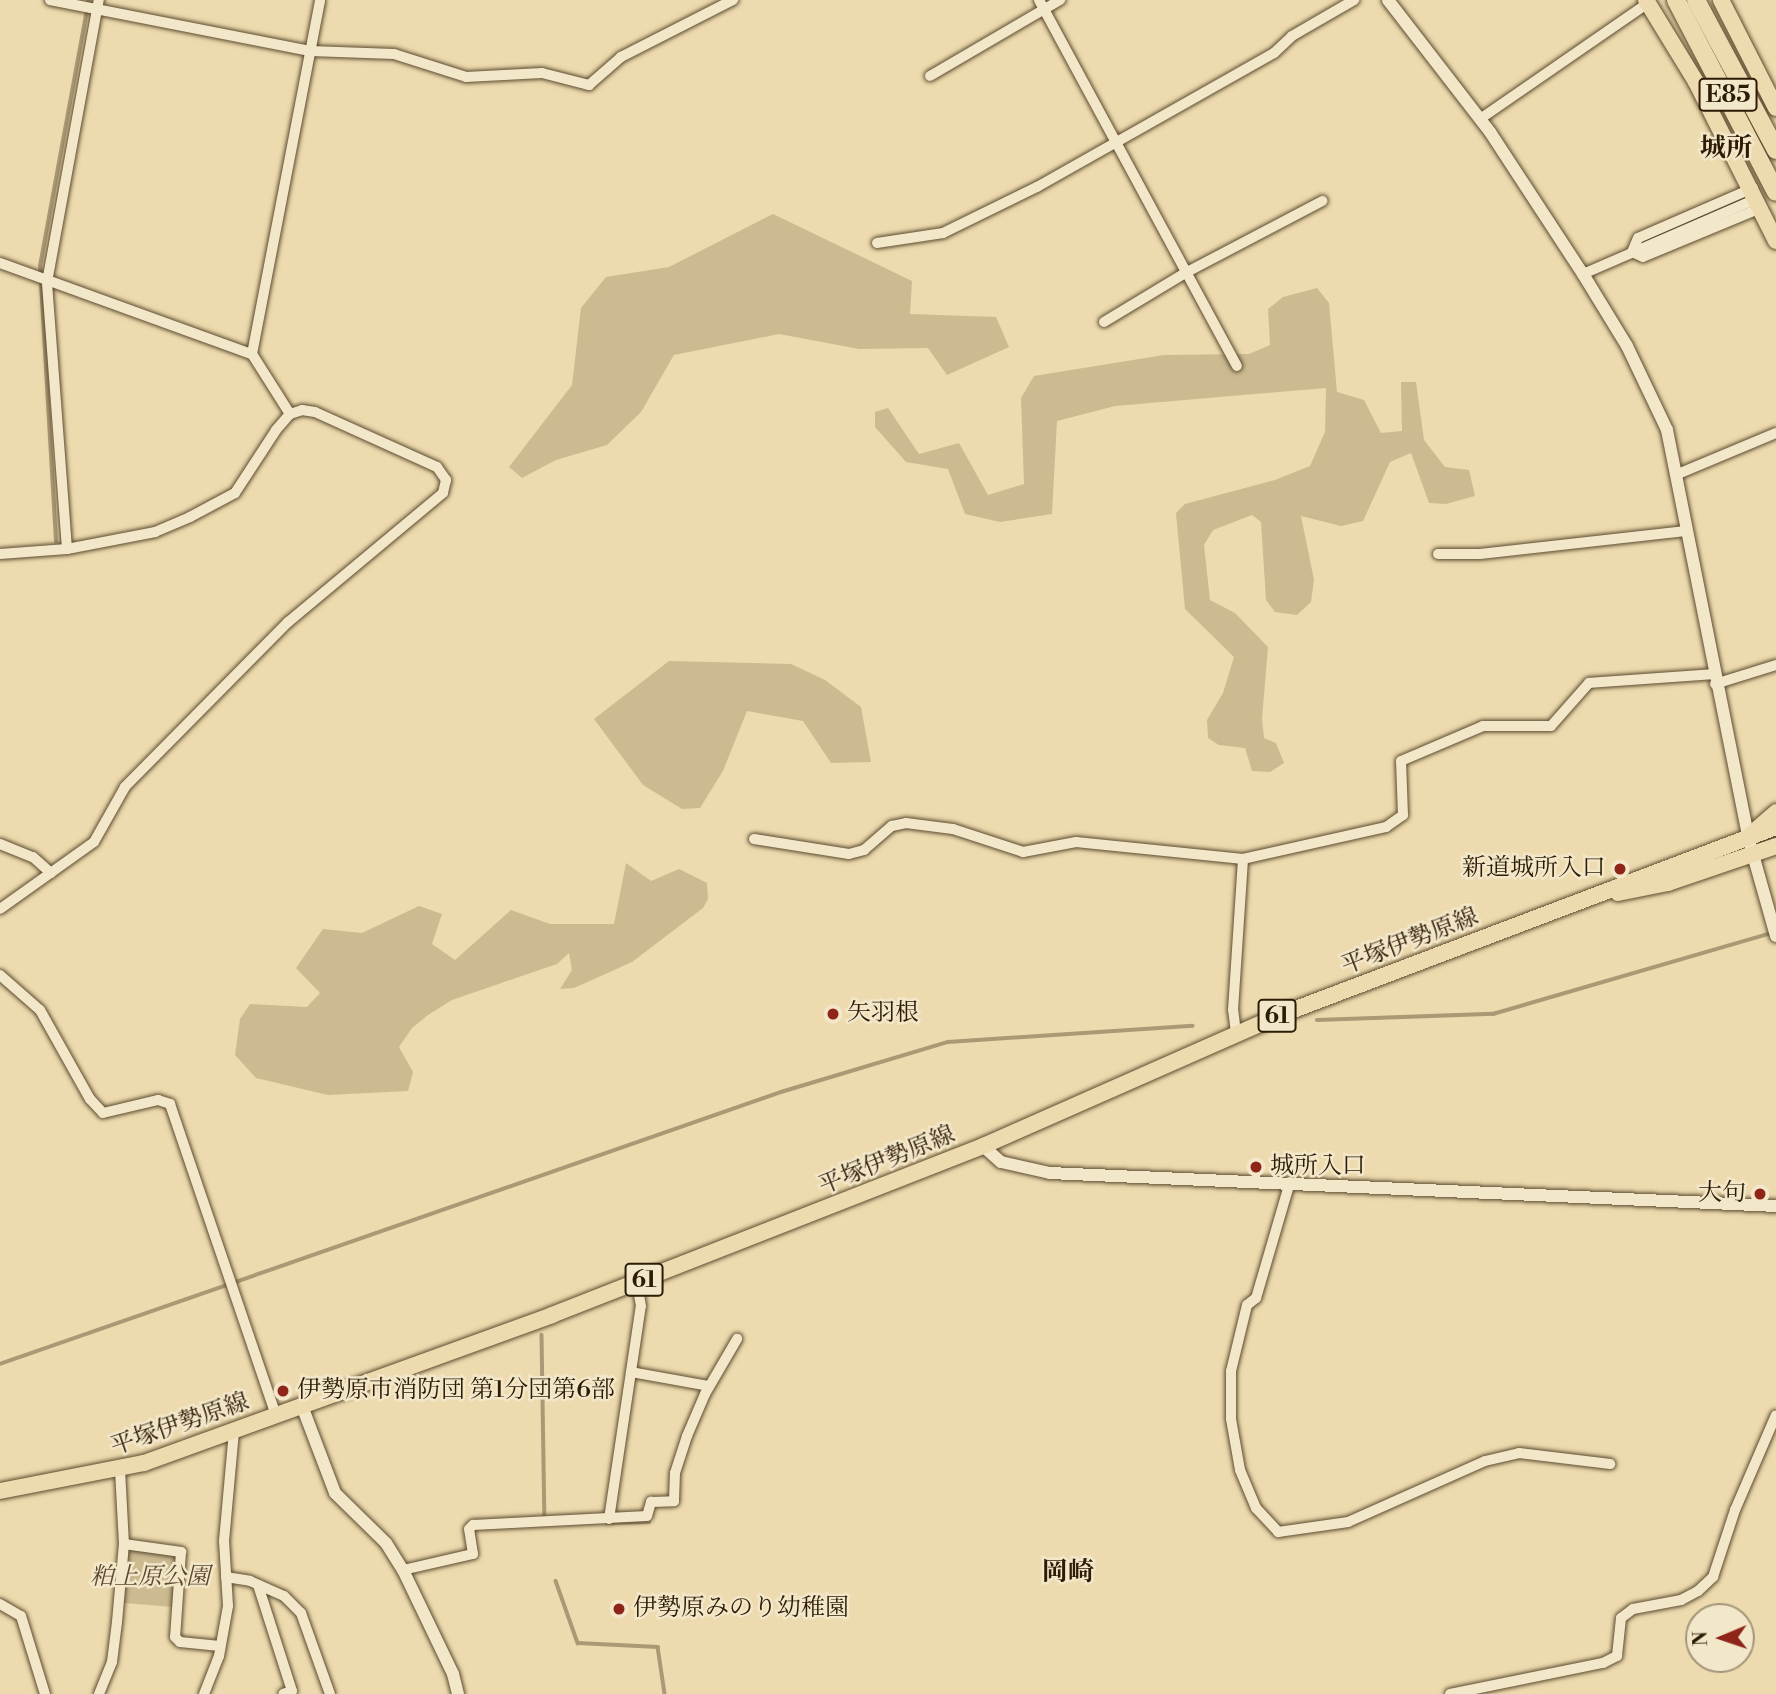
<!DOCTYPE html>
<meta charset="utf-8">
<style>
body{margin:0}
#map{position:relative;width:1776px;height:1694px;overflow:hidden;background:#eddaae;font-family:"Libre Bodoni","Noto Serif JP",serif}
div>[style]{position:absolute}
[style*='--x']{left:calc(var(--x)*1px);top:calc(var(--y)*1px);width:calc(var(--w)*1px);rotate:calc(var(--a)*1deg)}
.green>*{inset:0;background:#ccba91}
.stream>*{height:3.5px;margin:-1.75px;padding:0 1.75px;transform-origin:1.75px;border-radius:1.75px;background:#ab9975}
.roads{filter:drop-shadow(0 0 2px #5c4b2f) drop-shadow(0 0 2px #5c4b2f)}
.minor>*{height:10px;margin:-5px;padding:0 5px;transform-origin:5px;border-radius:5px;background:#f3e7ca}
.tertiary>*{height:12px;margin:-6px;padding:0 6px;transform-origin:6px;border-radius:6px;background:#f3e7ca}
.primary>*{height:16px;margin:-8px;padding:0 8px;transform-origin:8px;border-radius:8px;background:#eddaae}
.motorway>*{height:18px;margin:-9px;padding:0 9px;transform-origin:9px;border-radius:9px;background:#eddaae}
.dots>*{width:19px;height:19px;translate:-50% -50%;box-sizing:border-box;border:4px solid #f3e7ca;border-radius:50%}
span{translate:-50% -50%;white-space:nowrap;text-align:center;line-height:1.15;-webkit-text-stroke:5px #f3e7ca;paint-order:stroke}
.shield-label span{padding:2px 5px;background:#f3e7ca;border:2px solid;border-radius:5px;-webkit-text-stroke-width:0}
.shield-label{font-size:23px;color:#2c1b05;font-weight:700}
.poi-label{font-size:24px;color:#2c1b05}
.right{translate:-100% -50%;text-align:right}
.left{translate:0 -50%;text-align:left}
.street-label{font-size:24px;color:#2c1b05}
.park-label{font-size:24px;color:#5c4b2f;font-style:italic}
.neighbourhood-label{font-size:26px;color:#2c1b05;font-weight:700}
.north{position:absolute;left:1685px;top:1603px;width:70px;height:70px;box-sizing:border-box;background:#f3e7ca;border:2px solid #a3957b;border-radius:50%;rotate:268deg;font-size:19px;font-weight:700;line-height:28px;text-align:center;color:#2c1b05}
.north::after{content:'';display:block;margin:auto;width:24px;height:32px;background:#8f2418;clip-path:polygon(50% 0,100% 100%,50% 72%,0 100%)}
</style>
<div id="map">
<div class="green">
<i style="clip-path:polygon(773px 214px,912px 281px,910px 314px,996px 317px,1009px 347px,947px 375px,928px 348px,859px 349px,779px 334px,674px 355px,641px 412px,607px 445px,556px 460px,522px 478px,509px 467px,572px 385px,581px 308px,606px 277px,669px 267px)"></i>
<i style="clip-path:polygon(1317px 288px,1329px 303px,1337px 392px,1364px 400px,1381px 433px,1402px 431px,1401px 382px,1416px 382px,1424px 440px,1445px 467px,1469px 470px,1475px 496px,1446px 504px,1429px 503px,1411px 453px,1390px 462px,1363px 521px,1341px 526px,1301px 516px,1314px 580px,1311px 602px,1297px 615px,1275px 612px,1266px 600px,1261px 522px,1252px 515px,1213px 530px,1204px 545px,1210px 600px,1235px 613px,1268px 647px,1262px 719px,1264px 738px,1276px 743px,1284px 763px,1270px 772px,1252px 771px,1245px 748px,1219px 745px,1208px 738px,1207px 720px,1223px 693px,1234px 657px,1185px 609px,1176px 513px,1185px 504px,1275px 480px,1310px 466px,1325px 432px,1326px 388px,1115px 406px,1057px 421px,1052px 514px,1000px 522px,965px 514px,948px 469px,906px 462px,875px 427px,875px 412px,888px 408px,919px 454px,959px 443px,988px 495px,1024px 484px,1021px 398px,1034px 376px,1164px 355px,1249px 354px,1270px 345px,1268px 309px,1283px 297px)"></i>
<i style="clip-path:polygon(669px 661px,791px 664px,825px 680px,861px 707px,871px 762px,831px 763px,803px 721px,747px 711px,723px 771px,700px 808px,682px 809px,643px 785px,594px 719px)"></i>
<i style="clip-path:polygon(626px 863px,651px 881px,679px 869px,707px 883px,708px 899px,703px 908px,632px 962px,574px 988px,560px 989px,572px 970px,569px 953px,557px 964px,452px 1000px,428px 1015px,412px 1028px,399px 1047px,413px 1072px,408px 1091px,328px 1095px,256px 1078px,235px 1055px,240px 1019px,250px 1004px,307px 1007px,320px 993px,296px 968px,323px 929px,362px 933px,419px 906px,442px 914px,432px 944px,455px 960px,511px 910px,550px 924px,614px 924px)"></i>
<i style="clip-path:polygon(132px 1550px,173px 1552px,177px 1558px,173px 1607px,124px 1603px,127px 1554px)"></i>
</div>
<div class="stream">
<i style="--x:56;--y:542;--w:276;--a:-93.3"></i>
<i style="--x:40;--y:266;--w:270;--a:-79.6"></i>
<i style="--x:1317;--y:1020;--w:176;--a:-2"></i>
<i style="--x:1493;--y:1014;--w:291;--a:-16.2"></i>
<i style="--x:542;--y:1335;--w:184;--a:89.1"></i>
<i style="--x:0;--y:1364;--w:827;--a:-19.2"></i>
<i style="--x:781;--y:1092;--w:174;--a:-16.7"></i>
<i style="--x:948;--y:1042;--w:245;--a:-3.8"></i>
<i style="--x:607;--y:1523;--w:42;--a:-1.4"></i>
<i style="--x:556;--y:1581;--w:66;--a:70.5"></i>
<i style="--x:578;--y:1643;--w:80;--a:2.9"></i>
<i style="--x:658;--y:1647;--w:48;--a:81.5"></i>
</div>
<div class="roads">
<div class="minor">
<i style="--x:50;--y:0;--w:265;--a:11.1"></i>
<i style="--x:310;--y:51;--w:84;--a:2"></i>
<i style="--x:394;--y:54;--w:76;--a:17.7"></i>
<i style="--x:466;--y:77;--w:76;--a:-3"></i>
<i style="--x:542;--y:73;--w:49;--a:14.3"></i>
<i style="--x:589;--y:85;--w:43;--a:-41.2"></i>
<i style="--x:621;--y:57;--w:126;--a:-27"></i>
<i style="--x:1039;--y:0;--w:416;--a:61.6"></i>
<i style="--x:930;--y:76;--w:151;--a:-30.3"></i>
<i style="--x:1480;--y:119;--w:204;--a:-34.6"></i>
<i style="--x:1753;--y:188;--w:125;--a:156.5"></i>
<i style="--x:1638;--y:238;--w:15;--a:113"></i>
<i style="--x:1632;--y:252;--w:12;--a:24"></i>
<i style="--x:1643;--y:257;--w:128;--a:-22.6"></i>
<i style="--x:877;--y:243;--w:67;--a:-8.6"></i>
<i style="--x:943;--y:233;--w:105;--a:-26.1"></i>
<i style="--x:1037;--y:187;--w:272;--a:-29.5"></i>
<i style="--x:1274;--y:53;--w:25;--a:-43"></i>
<i style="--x:1292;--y:36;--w:72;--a:-30.1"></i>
<i style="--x:0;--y:263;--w:268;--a:19.9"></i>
<i style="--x:1583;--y:274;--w:179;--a:-23.4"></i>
<i style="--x:1104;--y:322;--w:97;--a:-31.1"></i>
<i style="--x:1187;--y:272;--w:153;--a:-27.7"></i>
<i style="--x:290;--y:414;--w:71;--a:-122.3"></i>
<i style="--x:252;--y:354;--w:360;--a:-79.1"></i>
<i style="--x:1678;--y:474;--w:106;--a:-22.7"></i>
<i style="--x:67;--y:549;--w:268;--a:-94.3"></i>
<i style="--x:47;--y:282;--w:287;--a:-79.6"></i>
<i style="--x:0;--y:554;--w:67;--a:-4.3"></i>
<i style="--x:67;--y:549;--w:90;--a:-10.9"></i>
<i style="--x:155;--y:532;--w:38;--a:-23"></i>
<i style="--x:190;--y:517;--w:51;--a:-28.1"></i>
<i style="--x:235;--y:493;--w:75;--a:-56.9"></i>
<i style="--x:276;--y:430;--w:21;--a:-49"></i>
<i style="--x:290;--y:414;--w:13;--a:-18"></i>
<i style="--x:302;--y:410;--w:13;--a:9"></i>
<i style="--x:315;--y:412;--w:134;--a:24.3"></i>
<i style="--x:437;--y:467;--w:16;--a:55"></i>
<i style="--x:446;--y:480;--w:13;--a:103"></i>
<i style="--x:443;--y:493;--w:202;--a:140.2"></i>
<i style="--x:288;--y:622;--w:232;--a:134.7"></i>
<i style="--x:125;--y:787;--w:63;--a:119.4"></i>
<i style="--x:94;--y:842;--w:115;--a:144.5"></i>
<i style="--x:1438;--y:554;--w:42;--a:0"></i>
<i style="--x:1480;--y:554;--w:207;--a:-6.4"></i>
<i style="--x:1715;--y:684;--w:64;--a:-17.3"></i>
<i style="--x:754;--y:839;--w:96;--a:9"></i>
<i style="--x:849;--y:854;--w:16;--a:-15"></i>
<i style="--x:864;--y:850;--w:37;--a:-41"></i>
<i style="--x:892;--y:826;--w:14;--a:-12"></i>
<i style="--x:906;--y:823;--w:47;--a:7.3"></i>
<i style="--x:953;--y:829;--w:74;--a:18.2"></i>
<i style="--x:1023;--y:852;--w:54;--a:-10.7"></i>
<i style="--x:1076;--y:842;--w:168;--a:5.8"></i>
<i style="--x:1243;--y:859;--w:147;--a:-12.6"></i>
<i style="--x:1386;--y:827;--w:21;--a:-35"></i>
<i style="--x:1403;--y:815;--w:54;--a:-92.1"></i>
<i style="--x:1401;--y:761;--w:89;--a:-23.1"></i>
<i style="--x:1483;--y:726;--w:68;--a:0"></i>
<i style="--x:1551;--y:726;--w:57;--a:-48.5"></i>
<i style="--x:1589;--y:683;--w:125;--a:-4.1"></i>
<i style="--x:0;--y:844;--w:35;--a:22"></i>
<i style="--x:33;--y:857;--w:24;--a:42"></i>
<i style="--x:0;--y:975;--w:53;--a:41.2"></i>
<i style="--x:40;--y:1010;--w:102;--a:60.7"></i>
<i style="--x:90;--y:1099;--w:19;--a:47"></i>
<i style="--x:103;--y:1113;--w:57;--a:-13.3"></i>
<i style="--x:158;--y:1100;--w:13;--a:18"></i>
<i style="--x:170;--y:1104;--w:329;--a:71.2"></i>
<i style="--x:1236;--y:1033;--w:23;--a:-97"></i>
<i style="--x:1233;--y:1010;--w:151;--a:-86.2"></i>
<i style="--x:1290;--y:1182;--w:121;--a:106.3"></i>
<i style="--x:1256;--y:1298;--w:11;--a:142"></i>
<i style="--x:1247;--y:1305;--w:68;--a:103.6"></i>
<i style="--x:1231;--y:1371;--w:48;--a:90"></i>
<i style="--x:1231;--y:1419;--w:52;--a:80"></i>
<i style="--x:1240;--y:1470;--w:41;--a:67.2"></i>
<i style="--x:1256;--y:1508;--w:33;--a:47"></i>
<i style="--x:1278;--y:1532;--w:71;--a:-8.1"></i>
<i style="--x:1348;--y:1522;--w:150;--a:-24"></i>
<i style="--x:1485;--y:1461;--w:35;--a:-13"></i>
<i style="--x:1519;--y:1453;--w:92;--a:6.9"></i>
<i style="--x:631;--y:1372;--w:79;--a:10.2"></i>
<i style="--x:609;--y:1519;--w:215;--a:-81.5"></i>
<i style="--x:641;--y:1306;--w:23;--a:-100"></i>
<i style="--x:124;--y:1544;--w:58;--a:8"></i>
<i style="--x:181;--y:1552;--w:85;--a:94"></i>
<i style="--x:175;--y:1637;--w:7;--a:45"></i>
<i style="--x:180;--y:1642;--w:40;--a:5.7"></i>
<i style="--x:403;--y:1570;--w:72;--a:-12.9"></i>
<i style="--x:473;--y:1554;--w:25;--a:-99"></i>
<i style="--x:469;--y:1529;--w:6;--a:-45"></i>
<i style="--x:473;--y:1525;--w:174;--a:-3"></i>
<i style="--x:647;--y:1516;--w:15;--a:-74"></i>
<i style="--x:651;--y:1502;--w:23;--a:-2"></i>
<i style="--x:674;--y:1501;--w:28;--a:-88"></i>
<i style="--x:675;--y:1473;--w:39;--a:-72"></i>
<i style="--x:687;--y:1436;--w:46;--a:-66.8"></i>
<i style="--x:705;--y:1394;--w:64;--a:-59.8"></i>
<i style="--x:226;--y:1577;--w:24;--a:9"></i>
<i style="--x:250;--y:1581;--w:37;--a:24"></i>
<i style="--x:284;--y:1596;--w:24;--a:45"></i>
<i style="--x:301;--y:1613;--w:86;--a:70.3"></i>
<i style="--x:258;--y:1585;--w:111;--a:72.2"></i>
<i style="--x:292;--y:1691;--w:9;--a:162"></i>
<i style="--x:0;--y:1604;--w:24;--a:30"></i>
<i style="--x:21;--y:1616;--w:82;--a:72.9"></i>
<i style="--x:99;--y:1694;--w:35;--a:-68"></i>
<i style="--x:112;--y:1662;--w:40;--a:-82.9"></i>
<i style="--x:117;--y:1622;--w:78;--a:-84.9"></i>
<i style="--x:124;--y:1544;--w:73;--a:-93.1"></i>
<i style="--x:204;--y:1694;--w:41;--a:-68.5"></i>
<i style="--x:219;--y:1656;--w:51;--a:-79.8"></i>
<i style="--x:228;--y:1606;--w:65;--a:-93.5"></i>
<i style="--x:224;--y:1541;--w:110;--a:-84.8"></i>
<i style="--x:1450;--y:1694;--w:156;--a:-11.5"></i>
<i style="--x:1603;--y:1663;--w:16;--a:-27"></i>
<i style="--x:1617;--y:1656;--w:38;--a:-84"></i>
<i style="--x:1621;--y:1618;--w:15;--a:-37"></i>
<i style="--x:1633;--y:1609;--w:49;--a:-10.6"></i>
<i style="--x:1681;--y:1600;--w:19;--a:-28"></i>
<i style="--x:1698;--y:1591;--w:21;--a:-43"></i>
<i style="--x:1713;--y:1577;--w:71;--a:-71.8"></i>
<i style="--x:1735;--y:1510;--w:103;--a:-66.7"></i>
</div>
<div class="tertiary">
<i style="--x:1388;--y:0;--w:167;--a:52.3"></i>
<i style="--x:1490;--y:132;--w:170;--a:56.8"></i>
<i style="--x:1583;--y:274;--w:84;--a:58.6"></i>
<i style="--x:1627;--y:346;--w:93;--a:64.5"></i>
<i style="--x:1667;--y:430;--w:415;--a:78.7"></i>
<i style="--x:1748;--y:837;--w:103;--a:74.2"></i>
<i style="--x:983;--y:1146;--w:24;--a:42"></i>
<i style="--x:1001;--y:1162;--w:50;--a:12.7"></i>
<i style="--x:1050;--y:1173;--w:727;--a:2.6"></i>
<i style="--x:302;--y:1406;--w:93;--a:69.2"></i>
<i style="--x:335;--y:1493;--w:71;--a:44.4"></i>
<i style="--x:386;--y:1543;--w:32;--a:58"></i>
<i style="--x:403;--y:1570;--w:115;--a:64.3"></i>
<i style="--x:453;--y:1674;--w:21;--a:76"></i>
</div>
<div class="primary">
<i style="--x:1646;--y:0;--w:96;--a:58.6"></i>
<i style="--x:1696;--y:82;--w:178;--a:63.3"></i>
<i style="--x:1721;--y:0;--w:121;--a:63"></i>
<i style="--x:1750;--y:835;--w:35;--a:-41"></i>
<i style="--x:1618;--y:893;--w:51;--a:-11.3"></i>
<i style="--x:1668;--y:883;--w:114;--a:-18.9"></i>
<i style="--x:0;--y:1491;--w:147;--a:-11"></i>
<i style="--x:144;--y:1463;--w:434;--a:-19.9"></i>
<i style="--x:552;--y:1315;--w:463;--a:-21.4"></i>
<i style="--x:983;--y:1146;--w:325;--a:-23.8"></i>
<i style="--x:1280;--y:1015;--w:530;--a:-20.76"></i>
</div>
<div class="motorway">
<i style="--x:1676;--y:0;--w:216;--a:62.5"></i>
<i style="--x:1696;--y:0;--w:170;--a:61.9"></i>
</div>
</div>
<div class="dots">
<i style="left:1620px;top:869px;background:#8f2418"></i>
<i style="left:833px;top:1014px;background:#8f2418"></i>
<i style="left:1256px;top:1167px;background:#8f2418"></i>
<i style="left:1760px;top:1194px;background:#8f2418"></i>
<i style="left:283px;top:1391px;background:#8f2418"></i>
<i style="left:619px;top:1609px;background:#8f2418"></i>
</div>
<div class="shield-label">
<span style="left:1728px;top:95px">E85</span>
<span style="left:1277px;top:1016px">61</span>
<span style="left:644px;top:1280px">61</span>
</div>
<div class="poi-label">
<span class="right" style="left:1606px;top:869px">新道城所入口</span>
<span class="left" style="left:847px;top:1014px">矢羽根</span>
<span class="left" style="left:1270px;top:1167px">城所入口</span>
<span class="right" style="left:1746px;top:1194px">大句</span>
<span class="left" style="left:297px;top:1391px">伊勢原市消防団 第1分団第6部</span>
<span class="left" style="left:633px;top:1609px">伊勢原みのり幼稚園</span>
</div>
<div class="street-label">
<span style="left:1410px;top:942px;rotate:-21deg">平塚伊勢原線</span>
<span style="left:887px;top:1161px;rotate:-22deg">平塚伊勢原線</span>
<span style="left:180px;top:1425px;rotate:-19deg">平塚伊勢原線</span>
</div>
<div class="park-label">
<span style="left:150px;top:1578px">粕上原公園</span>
</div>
<div class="neighbourhood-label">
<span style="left:1726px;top:149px">城所</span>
<span style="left:1068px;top:1573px">岡崎</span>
</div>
<div class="north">N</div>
</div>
